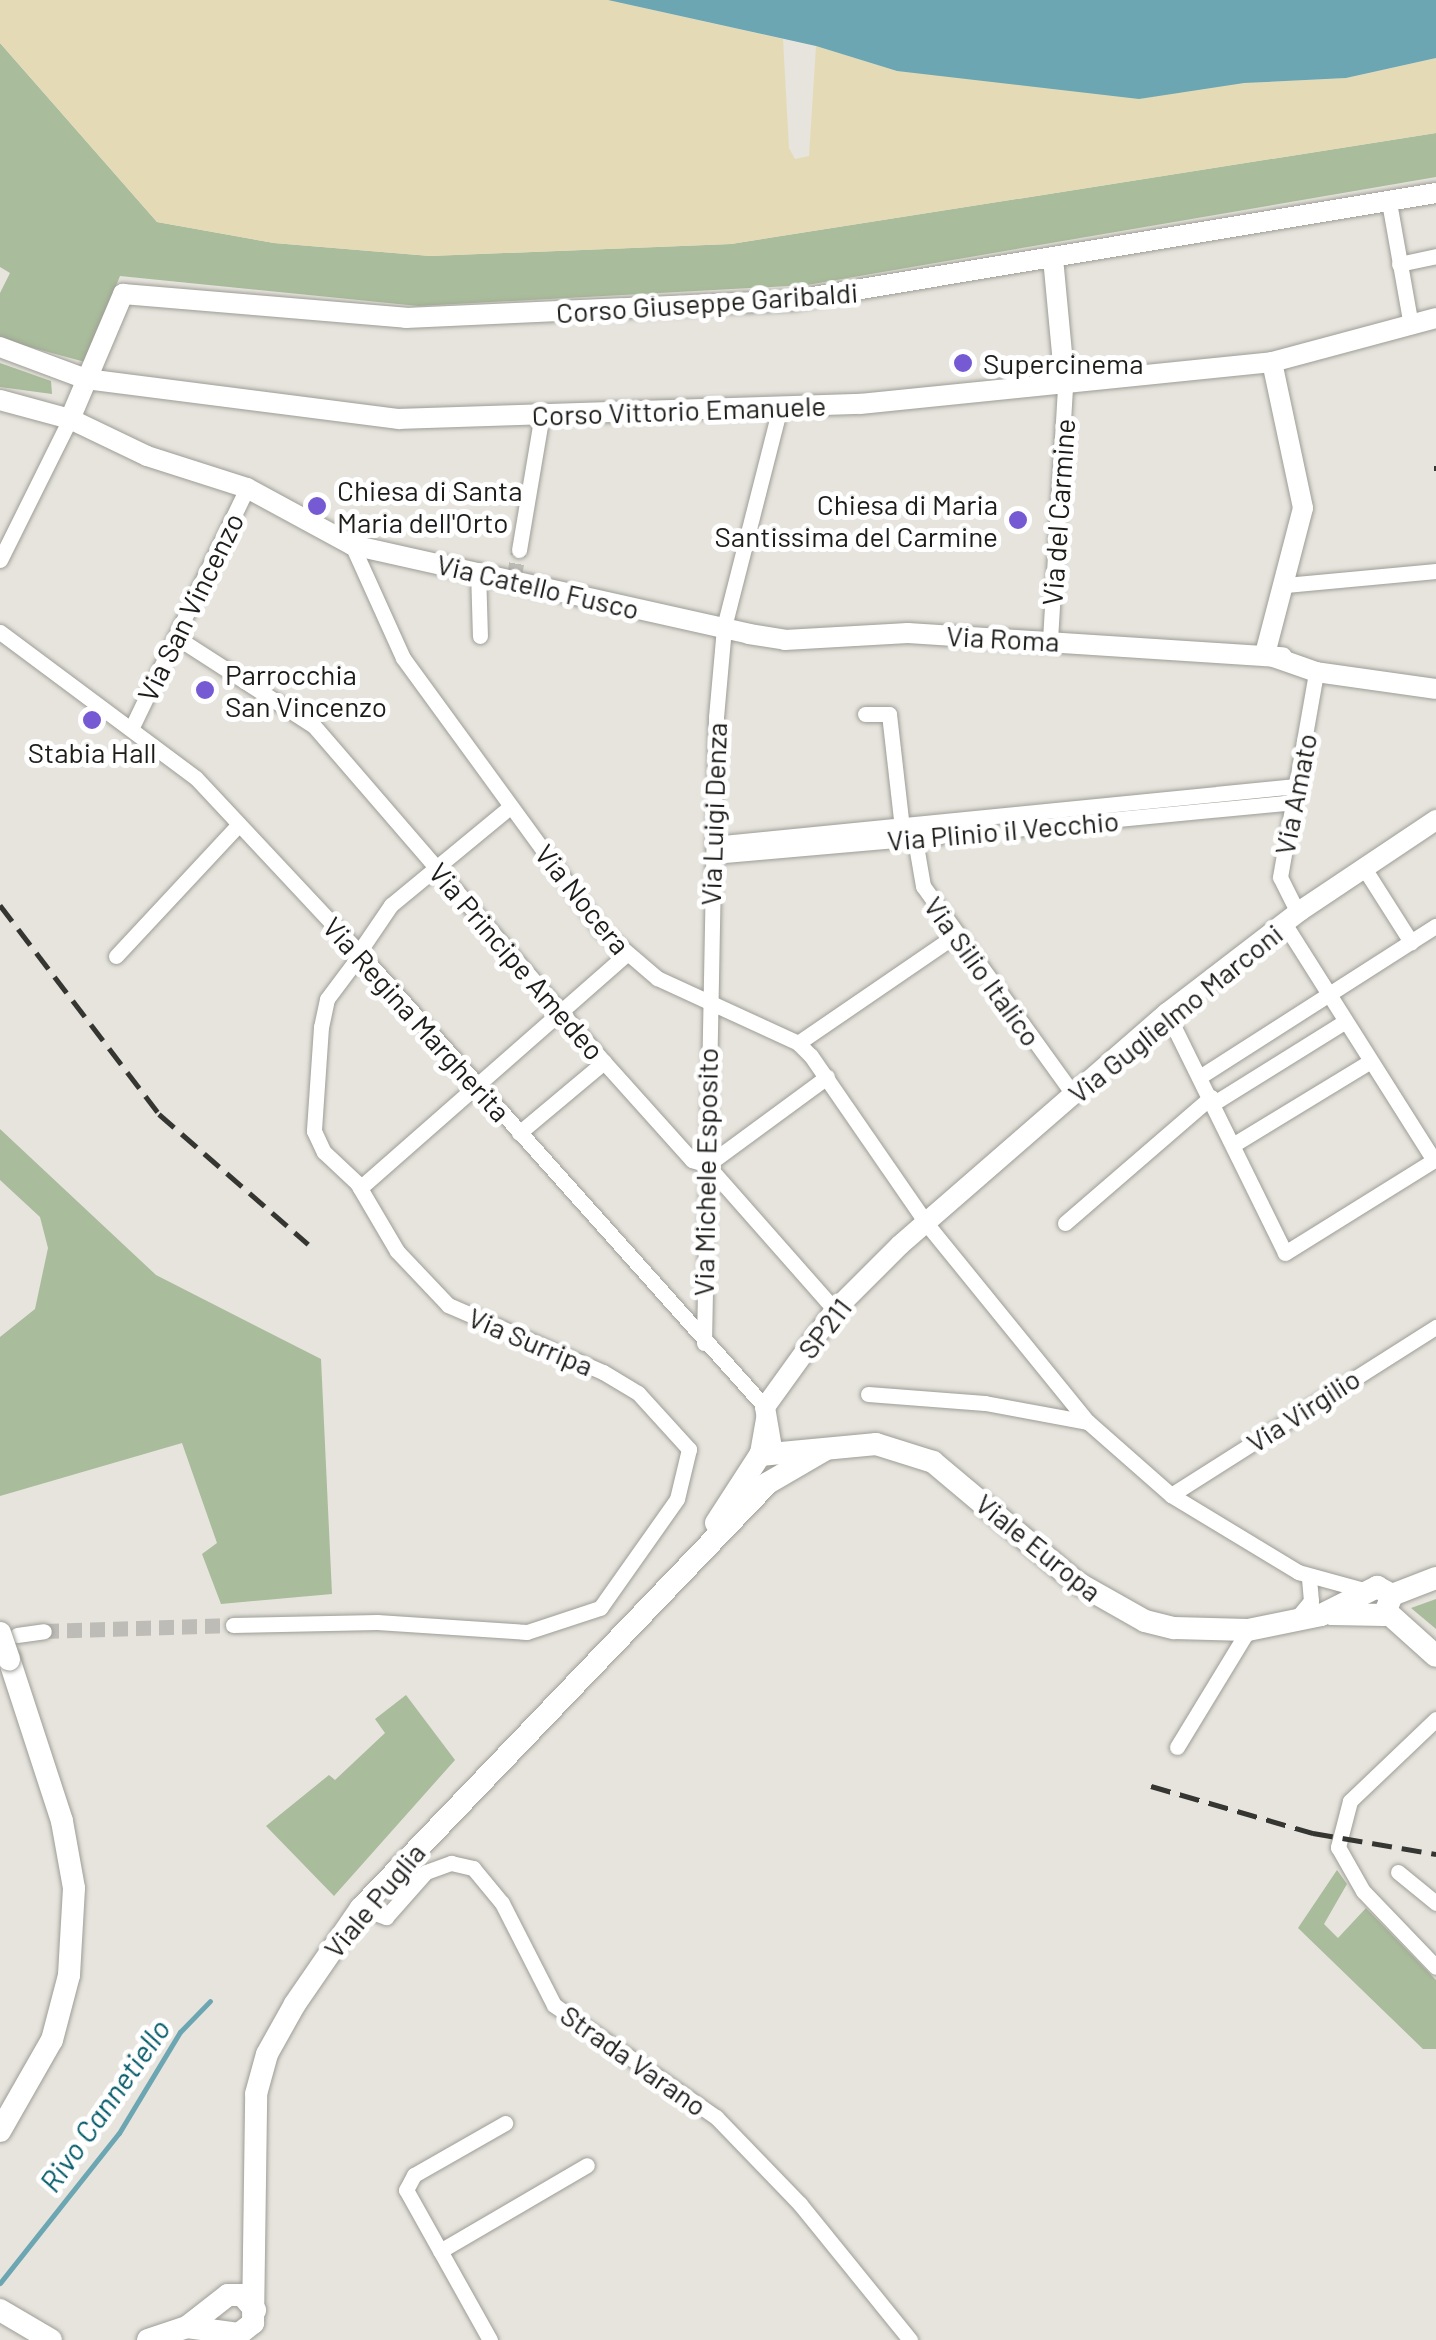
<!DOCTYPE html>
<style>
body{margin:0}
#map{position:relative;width:1436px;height:2340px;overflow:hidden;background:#e6e4dd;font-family:Barlow,sans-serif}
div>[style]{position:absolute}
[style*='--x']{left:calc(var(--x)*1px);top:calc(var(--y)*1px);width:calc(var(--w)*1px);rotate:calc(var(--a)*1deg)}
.green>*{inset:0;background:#a9bc9b}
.sand>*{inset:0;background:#e4dbb6}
.water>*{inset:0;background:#6ba6b2}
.stream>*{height:5px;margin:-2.5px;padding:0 2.5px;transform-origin:2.5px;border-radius:2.5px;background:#6ba6b2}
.minor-tunnel>*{height:15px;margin-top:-7.5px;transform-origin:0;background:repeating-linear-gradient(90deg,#bebcb6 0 15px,transparent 0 23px)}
.roads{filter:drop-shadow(0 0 2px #9e9d96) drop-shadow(0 0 2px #9e9d96)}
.minor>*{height:15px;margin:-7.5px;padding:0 7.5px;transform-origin:7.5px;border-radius:7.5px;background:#fff}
.tertiary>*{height:20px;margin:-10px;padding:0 10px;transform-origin:10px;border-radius:10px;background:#fff}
.secondary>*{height:22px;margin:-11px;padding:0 11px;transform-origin:11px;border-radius:11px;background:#fff}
.rail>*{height:5px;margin-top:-2.5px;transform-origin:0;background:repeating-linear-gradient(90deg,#353531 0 20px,transparent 0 30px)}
.bridges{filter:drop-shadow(0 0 2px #9e9d96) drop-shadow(0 0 2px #9e9d96)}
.secondary-bridge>*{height:22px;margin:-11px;padding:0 11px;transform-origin:11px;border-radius:11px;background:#fff}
.dots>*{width:28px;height:28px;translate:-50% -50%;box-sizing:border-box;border:5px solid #fff;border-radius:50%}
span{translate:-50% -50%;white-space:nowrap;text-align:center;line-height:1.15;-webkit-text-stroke:10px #fff;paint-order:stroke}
.street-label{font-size:28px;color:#1c1c19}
.poi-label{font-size:28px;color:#1c1c19}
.left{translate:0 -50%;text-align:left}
.right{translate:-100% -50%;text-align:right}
.water-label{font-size:30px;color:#055c6a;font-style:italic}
</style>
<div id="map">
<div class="green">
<i style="clip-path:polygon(0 43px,157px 222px,274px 243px,430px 256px,731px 244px,1436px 133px,1436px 177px,807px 285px,418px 306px,120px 276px,85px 362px,0 339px,0 293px,10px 273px,0 267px)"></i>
<i style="clip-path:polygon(0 363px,51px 381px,52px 394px,0 387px)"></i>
<i style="clip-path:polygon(0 1129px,156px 1275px,321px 1359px,332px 1594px,221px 1604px,202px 1554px,217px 1543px,182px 1443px,0 1496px,0 1337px,35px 1309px,48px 1248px,40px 1217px,0 1180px)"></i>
<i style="clip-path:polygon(1436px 1599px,1436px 1629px,1411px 1608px)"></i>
<i style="clip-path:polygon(406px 1695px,455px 1760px,334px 1896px,266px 1826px,329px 1775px,335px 1780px,385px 1733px,375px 1719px)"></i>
<i style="clip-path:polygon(1337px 1870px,1347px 1884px,1324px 1924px,1338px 1938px,1366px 1908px,1436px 1980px,1436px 2049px,1423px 2049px,1298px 1928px)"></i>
</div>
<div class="sand">
<i style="clip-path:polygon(0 0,608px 0,783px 39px,789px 148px,795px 159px,809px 156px,816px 46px,897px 71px,1244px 83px,1346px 78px,1436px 58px,1436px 133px,731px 244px,430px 256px,274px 243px,157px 222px,0 43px)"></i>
</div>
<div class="water">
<i style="clip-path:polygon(608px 0,1436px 0,1436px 58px,1346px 78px,1244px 83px,1139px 99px,897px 71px,816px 46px)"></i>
</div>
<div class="stream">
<i style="--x:0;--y:2283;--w:191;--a:-51.6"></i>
<i style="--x:119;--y:2133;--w:118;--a:-58.9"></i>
<i style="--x:180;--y:2032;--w:43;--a:-45.9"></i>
</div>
<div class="minor-tunnel">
<i style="--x:514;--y:578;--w:28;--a:-80"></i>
<i style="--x:44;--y:1631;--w:189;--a:-1.8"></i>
</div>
<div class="roads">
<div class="minor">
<i style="--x:1389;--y:202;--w:125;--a:79.9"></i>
<i style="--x:1399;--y:264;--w:38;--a:-12"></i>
<i style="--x:352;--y:545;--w:124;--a:65.7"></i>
<i style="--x:403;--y:658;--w:336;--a:53.9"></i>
<i style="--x:601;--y:930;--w:74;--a:40.6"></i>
<i style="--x:657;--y:978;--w:155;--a:24.7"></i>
<i style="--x:798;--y:1043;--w:18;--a:45"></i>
<i style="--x:811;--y:1056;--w:203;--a:55.4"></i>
<i style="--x:926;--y:1223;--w:257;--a:50.9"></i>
<i style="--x:1088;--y:1422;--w:111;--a:41.3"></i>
<i style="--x:1171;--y:1495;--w:149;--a:31.2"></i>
<i style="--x:1298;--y:1572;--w:68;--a:15.3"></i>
<i style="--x:519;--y:550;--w:138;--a:-80.4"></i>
<i style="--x:0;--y:560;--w:157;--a:-63.6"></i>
<i style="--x:478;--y:570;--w:66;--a:88.3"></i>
<i style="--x:1285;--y:585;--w:152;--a:-5.3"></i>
<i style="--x:0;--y:632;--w:244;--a:36.7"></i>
<i style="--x:196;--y:778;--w:238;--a:46.9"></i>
<i style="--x:359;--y:952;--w:610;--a:48.26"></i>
<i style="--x:765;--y:1407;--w:52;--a:100"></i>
<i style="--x:176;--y:637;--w:164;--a:32.8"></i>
<i style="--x:314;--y:726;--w:444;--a:49.2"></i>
<i style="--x:604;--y:1062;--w:132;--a:48.1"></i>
<i style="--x:692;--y:1160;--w:16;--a:18"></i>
<i style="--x:707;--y:1165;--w:193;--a:48.6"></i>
<i style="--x:1050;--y:640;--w:256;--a:-86.6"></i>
<i style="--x:865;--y:714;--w:24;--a:0"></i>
<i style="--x:889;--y:714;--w:115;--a:83.5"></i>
<i style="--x:132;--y:727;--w:265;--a:-64.3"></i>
<i style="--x:913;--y:828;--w:59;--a:80.2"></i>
<i style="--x:923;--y:886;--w:256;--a:54.2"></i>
<i style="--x:1014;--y:829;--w:280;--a:-5.5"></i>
<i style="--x:713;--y:844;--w:586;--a:-5.68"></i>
<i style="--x:713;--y:856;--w:229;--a:-5"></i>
<i style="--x:1364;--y:868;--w:88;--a:57.6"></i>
<i style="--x:1298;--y:913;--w:40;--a:-116.6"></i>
<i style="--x:1280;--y:877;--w:208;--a:-80"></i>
<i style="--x:1284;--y:923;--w:280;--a:57.7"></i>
<i style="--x:359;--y:952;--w:57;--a:-55.8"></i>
<i style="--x:391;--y:905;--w:154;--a:-39.5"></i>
<i style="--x:360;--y:955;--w:55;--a:126.9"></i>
<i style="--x:327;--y:999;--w:29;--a:102"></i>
<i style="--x:321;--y:1027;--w:104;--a:93.9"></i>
<i style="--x:314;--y:1131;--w:23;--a:65"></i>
<i style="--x:324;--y:1152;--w:45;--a:43.2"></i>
<i style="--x:357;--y:1183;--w:79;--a:59.5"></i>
<i style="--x:397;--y:1251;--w:74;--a:46.6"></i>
<i style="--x:448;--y:1305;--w:169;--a:23.4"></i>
<i style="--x:603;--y:1372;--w:41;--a:31"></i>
<i style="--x:638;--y:1393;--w:76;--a:47.7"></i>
<i style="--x:689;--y:1449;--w:51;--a:103.5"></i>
<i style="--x:677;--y:1499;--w:133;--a:125.2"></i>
<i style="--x:116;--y:956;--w:180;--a:-47"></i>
<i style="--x:1167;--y:1013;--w:267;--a:63.8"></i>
<i style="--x:1285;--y:1253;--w:178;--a:-31.9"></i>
<i style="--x:798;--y:1043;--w:189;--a:-34.4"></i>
<i style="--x:1201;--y:1076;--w:279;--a:-32.6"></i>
<i style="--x:1214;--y:1103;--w:153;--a:-31.9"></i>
<i style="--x:519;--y:1133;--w:111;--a:-39.9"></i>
<i style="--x:1236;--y:1143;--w:156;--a:-31.3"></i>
<i style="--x:707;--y:1165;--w:149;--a:-36.3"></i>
<i style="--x:360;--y:1188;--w:354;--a:-41.3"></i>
<i style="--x:1065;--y:1223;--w:193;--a:-40.8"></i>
<i style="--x:704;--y:1343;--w:626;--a:-88.9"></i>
<i style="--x:716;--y:717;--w:90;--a:-84.9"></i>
<i style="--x:724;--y:627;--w:227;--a:-75.7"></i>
<i style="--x:868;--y:1394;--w:117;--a:4.4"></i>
<i style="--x:985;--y:1403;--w:105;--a:10.5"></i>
<i style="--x:1171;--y:1495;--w:314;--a:-32.4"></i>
<i style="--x:1295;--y:1620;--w:25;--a:-50"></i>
<i style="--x:1311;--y:1601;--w:24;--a:-95"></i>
<i style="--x:233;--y:1625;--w:144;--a:-1.2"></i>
<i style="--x:377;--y:1622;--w:150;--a:3.8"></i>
<i style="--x:527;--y:1632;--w:77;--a:-18.2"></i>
<i style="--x:17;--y:1635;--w:27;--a:-8"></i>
<i style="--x:1436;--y:1719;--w:119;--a:136.4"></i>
<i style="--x:1350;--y:1801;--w:48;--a:104.6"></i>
<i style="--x:1338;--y:1847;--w:51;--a:60.4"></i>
<i style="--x:1363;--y:1891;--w:105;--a:46.2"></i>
<i style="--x:1177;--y:1747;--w:137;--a:-58.7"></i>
<i style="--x:1398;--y:1872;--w:49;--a:39.2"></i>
<i style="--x:361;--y:1908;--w:27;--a:20"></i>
<i style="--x:386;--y:1917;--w:60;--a:-48.4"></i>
<i style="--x:426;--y:1872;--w:27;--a:-20"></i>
<i style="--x:451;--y:1863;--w:23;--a:13"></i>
<i style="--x:473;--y:1868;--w:45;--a:50.4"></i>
<i style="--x:502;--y:1903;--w:114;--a:63"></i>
<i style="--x:554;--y:2005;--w:197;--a:34.7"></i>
<i style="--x:716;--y:2117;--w:121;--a:46"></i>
<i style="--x:800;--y:2204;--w:175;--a:51"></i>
<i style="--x:440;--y:2251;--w:170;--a:-30.3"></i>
<i style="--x:490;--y:2340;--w:172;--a:-119.2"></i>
<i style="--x:406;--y:2190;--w:17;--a:-62"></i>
<i style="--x:414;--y:2175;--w:105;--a:-29.7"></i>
</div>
<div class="tertiary">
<i style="--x:1053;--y:258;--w:127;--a:84.6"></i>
<i style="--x:0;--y:347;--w:92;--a:20.4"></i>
<i style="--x:86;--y:379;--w:316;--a:7.3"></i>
<i style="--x:399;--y:419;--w:461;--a:-1.9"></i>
<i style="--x:860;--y:404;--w:414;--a:-5.8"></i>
<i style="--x:1272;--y:362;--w:170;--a:-15"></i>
<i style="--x:1272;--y:362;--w:149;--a:78"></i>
<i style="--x:1303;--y:508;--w:151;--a:104.6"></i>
<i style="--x:1265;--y:654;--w:54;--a:19.4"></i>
<i style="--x:1316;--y:672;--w:121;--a:8.1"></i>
<i style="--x:0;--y:400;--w:73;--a:15.2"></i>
<i style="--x:70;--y:419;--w:136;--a:-67"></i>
<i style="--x:123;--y:294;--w:284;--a:4.8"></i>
<i style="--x:406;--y:318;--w:389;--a:-2.6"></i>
<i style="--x:795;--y:300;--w:650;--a:-9.48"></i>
<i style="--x:70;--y:419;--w:85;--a:25.7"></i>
<i style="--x:147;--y:456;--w:105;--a:17.7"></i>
<i style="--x:247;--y:488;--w:119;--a:28.5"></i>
<i style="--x:352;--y:545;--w:407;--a:12.6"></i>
<i style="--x:749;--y:634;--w:36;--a:9"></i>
<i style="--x:785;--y:640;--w:123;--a:-3.3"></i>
<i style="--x:908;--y:633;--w:375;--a:3.7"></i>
<i style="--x:773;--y:1454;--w:48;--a:-99.7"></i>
<i style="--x:765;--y:1407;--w:120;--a:-54.2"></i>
<i style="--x:835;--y:1310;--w:92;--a:-45"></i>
<i style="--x:900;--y:1245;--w:354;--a:-41"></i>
<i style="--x:1167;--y:1013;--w:168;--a:-37.5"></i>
<i style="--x:1300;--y:911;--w:164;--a:-33.8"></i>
</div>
<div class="secondary">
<i style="--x:716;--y:1523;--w:81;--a:-57.1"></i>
<i style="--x:760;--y:1455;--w:117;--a:-5.4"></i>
<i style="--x:876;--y:1444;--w:60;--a:17.5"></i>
<i style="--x:933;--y:1462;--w:187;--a:40"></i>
<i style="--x:1076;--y:1582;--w:79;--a:29.5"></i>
<i style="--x:1145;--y:1621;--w:30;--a:14"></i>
<i style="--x:1174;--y:1628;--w:74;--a:1.5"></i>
<i style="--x:1248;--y:1630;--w:75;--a:-11.6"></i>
<i style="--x:1321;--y:1615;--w:63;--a:-26.6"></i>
<i style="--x:1377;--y:1587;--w:17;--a:28"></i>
<i style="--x:1392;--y:1595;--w:47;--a:-21.1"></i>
<i style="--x:1388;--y:1613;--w:64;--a:41.9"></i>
<i style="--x:1332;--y:1614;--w:52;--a:1.1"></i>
<i style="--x:1384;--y:1615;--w:22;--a:-68"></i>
<i style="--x:0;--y:2131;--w:105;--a:-60.3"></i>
<i style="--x:52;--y:2040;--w:67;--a:-75.3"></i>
<i style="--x:69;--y:1975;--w:87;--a:-86.7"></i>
<i style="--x:74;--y:1888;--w:68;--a:-100.2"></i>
<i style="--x:62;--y:1821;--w:170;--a:-108.1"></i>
<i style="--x:0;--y:2310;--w:59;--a:30.5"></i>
<i style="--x:187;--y:2327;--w:52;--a:-38"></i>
<i style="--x:228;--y:2295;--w:14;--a:0"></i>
<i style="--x:242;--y:2295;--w:20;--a:49"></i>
<i style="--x:148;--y:2340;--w:41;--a:-18.4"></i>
<i style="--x:187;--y:2327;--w:52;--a:7.7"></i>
<i style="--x:239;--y:2334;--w:18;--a:-38"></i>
<i style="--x:253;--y:2323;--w:229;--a:-89.2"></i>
<i style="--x:256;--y:2094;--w:41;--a:-74.6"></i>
<i style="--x:267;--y:2054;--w:57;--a:-60.8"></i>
<i style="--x:295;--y:2004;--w:116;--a:-55.5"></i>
<i style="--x:361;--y:1908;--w:588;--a:-46.24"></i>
<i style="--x:768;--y:1483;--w:64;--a:-30.2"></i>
</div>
</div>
<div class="rail">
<i style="--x:1434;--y:468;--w:2;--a:0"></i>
<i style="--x:0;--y:905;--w:263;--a:52.7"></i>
<i style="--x:159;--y:1114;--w:198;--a:41.1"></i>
<i style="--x:1151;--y:1786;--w:169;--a:16.2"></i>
<i style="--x:1313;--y:1833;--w:125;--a:9.7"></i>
</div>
<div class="bridges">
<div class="secondary-bridge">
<i style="--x:0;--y:1633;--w:28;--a:71"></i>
</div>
</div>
<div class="dots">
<i style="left:963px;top:363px;background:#755ad4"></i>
<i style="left:317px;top:506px;background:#755ad4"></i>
<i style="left:1018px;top:520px;background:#755ad4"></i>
<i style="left:205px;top:690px;background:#755ad4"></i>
<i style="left:92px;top:720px;background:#755ad4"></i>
</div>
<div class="street-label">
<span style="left:707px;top:302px;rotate:-4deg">Corso Giuseppe Garibaldi</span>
<span style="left:679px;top:410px;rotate:-2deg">Corso Vittorio Emanuele</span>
<span style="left:1058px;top:512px;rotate:-86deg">Via del Carmine</span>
<span style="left:538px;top:586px;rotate:13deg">Via Catello Fusco</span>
<span style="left:190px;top:607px;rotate:-64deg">Via San Vincenzo</span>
<span style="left:1003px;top:638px;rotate:3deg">Via Roma</span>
<span style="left:1295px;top:794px;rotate:-79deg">Via Amato</span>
<span style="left:713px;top:814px;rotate:-88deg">Via Luigi Denza</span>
<span style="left:1003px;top:830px;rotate:-5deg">Via Plinio il Vecchio</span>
<span style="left:583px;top:899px;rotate:51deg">Via Nocera</span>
<span style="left:517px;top:961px;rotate:49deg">Via Principe Amedeo</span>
<span style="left:983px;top:971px;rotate:54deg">Via Silio Italico</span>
<span style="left:1175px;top:1013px;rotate:-39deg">Via Guglielmo Marconi</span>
<span style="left:417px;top:1019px;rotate:48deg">Via Regina Margherita</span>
<span style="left:705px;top:1172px;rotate:-89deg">Via Michele Esposito</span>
<span style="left:824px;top:1328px;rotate:-52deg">SP211</span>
<span style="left:531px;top:1341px;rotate:23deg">Via Surripa</span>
<span style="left:1303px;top:1410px;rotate:-33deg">Via Virgilio</span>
<span style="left:1039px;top:1547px;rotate:39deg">Viale Europa</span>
<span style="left:374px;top:1900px;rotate:-50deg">Viale Puglia</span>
<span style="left:634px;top:2060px;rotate:35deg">Strada Varano</span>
</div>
<div class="poi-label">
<span class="left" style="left:983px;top:363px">Supercinema</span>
<span class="left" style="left:337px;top:506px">Chiesa di Santa<br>Maria dell'Orto</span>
<span class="right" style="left:998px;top:520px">Chiesa di Maria<br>Santissima del Carmine</span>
<span class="left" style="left:225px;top:690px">Parrocchia<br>San Vincenzo</span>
<span style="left:92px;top:752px">Stabia Hall</span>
</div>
<div class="water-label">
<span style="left:104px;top:2105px;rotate:-55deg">Rivo Cannetiello</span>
</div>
</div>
